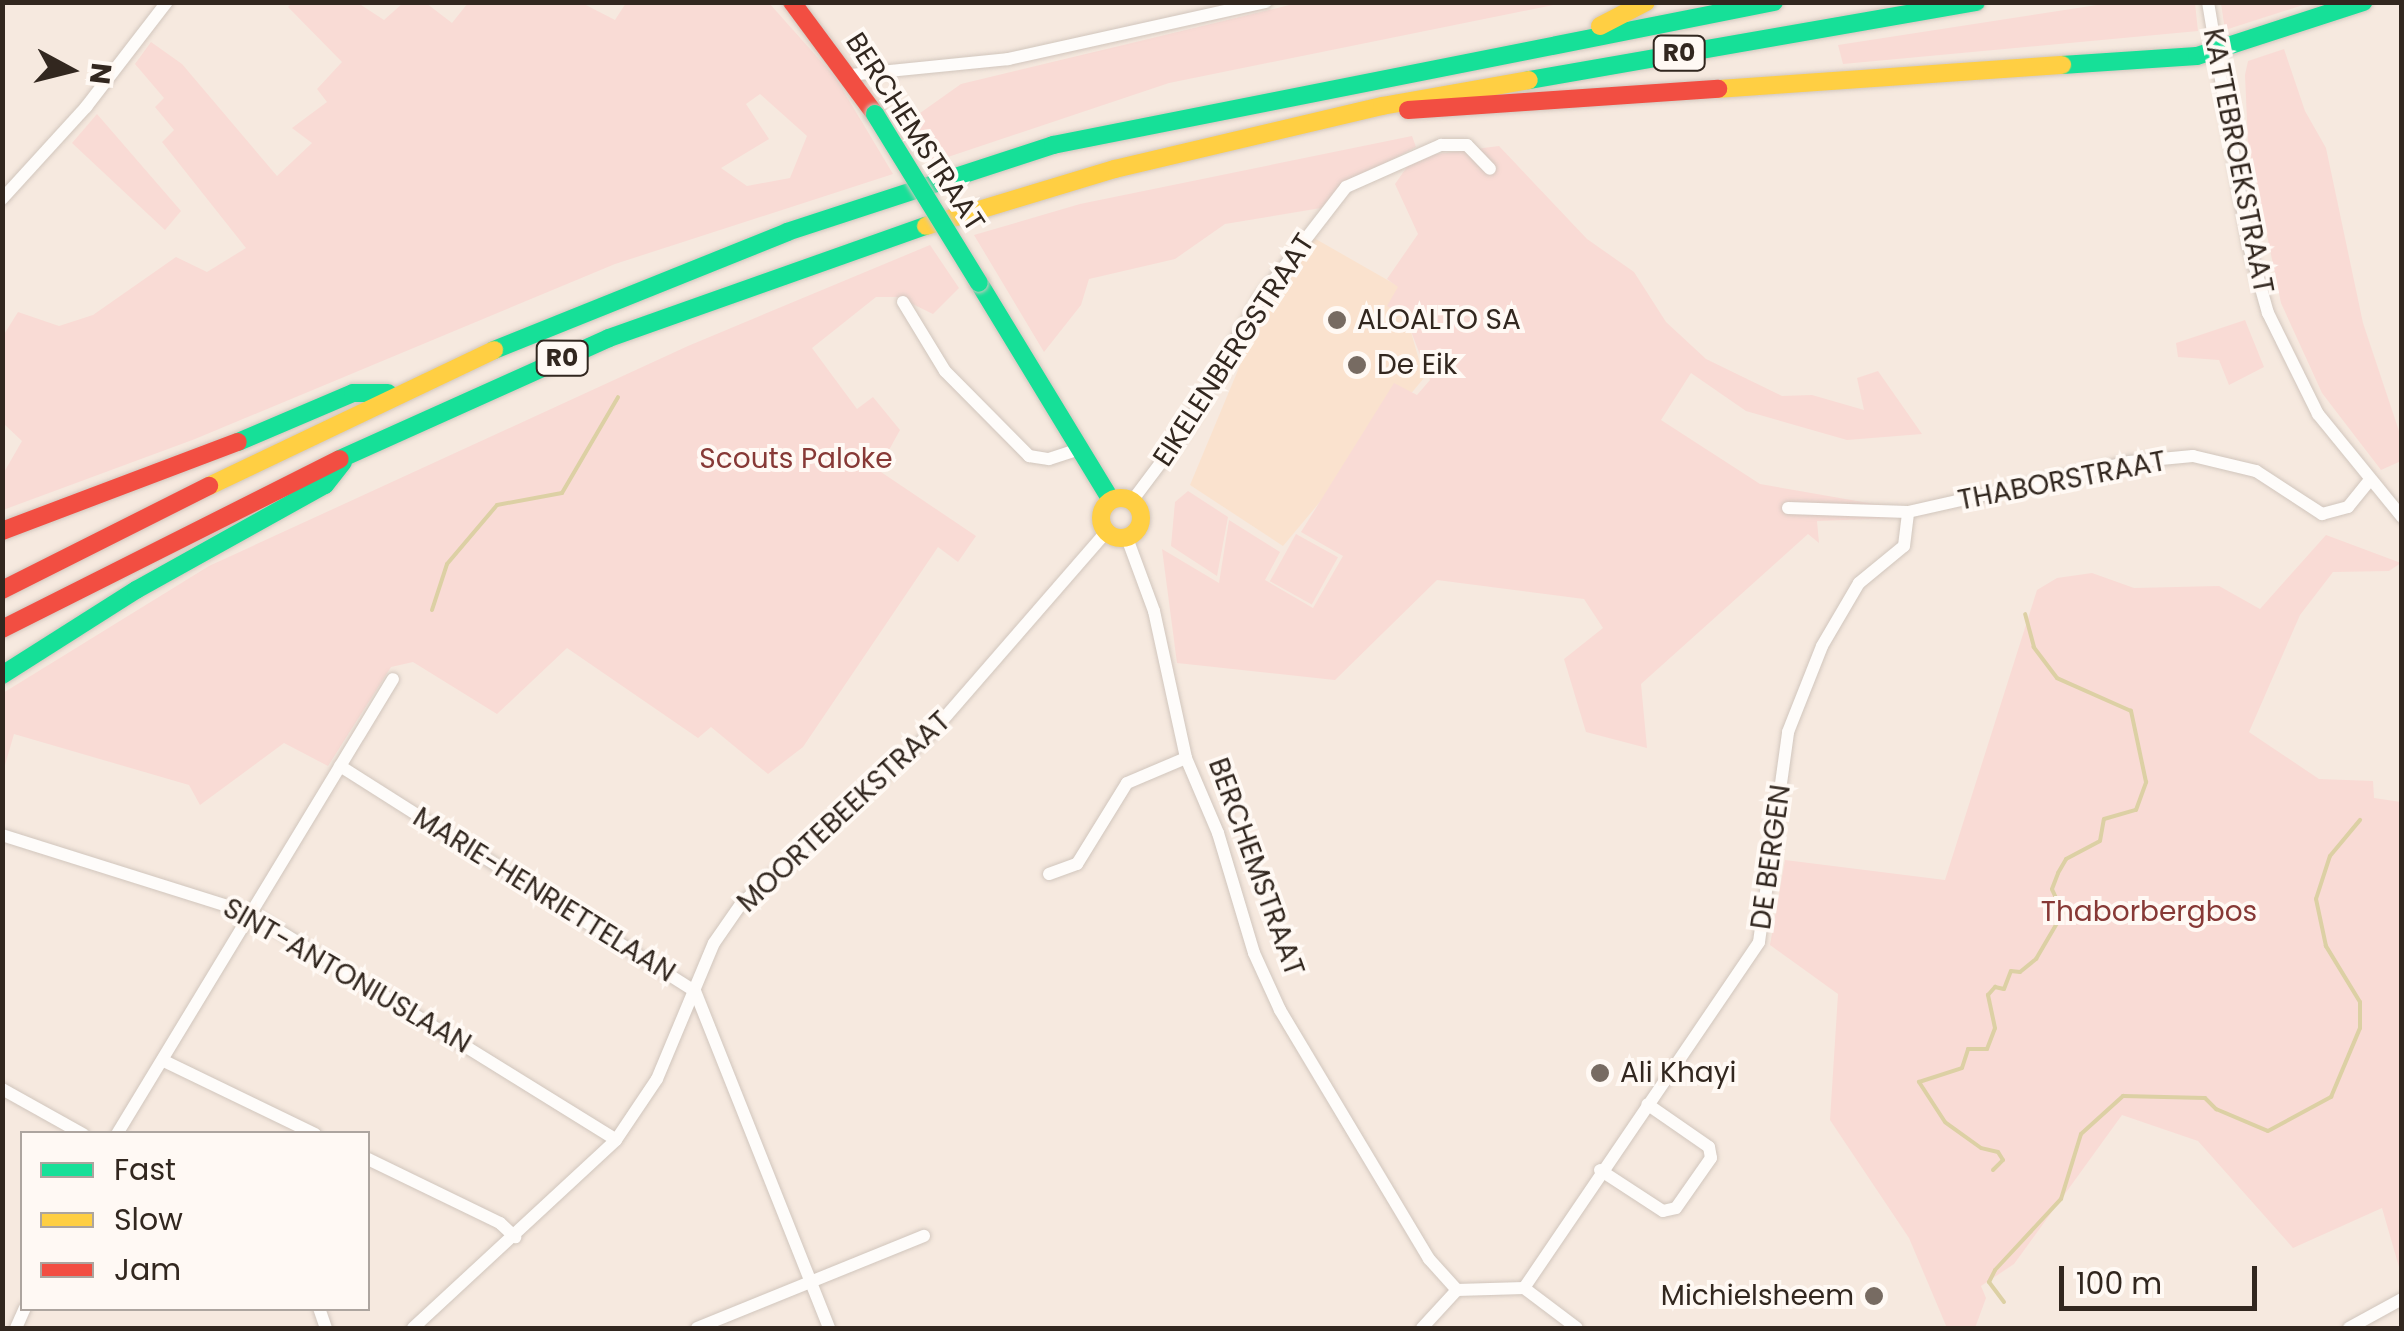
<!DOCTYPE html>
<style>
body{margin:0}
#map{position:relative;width:2404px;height:1331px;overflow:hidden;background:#f6e9df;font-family:Poppins,sans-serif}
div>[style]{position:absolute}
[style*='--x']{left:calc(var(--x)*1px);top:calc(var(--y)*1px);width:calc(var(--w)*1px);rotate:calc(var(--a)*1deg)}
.built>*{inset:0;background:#fae2ce}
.green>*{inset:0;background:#f9dbd5;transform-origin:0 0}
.stream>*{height:4px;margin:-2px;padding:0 2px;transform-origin:2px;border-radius:2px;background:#dcd0a4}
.roads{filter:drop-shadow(0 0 2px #d1c6bd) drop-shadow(0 0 2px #d1c6bd)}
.street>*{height:12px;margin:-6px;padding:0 6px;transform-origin:6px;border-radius:6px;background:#fefcfa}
.fast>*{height:18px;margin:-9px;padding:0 9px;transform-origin:9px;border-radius:9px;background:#16e098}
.slow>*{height:18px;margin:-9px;padding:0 9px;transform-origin:9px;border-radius:9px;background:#ffcf43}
.slow>.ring{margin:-9px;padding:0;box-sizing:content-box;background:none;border:18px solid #ffcf43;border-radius:50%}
.jam>*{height:18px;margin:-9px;padding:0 9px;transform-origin:9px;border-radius:9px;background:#f24e42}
.bridges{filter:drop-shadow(0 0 2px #d1c6bd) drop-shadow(0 0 2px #d1c6bd)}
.fast-bridge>*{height:18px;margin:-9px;padding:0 9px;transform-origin:9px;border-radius:9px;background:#16e098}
.dots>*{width:28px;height:28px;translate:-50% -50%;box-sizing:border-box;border:5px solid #fff9f4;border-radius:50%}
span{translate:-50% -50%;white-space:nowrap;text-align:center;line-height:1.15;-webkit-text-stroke:8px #fff9f4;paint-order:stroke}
.shield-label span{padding:2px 8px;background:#fff9f4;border:2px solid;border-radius:8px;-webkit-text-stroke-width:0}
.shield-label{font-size:25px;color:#32271f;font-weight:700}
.street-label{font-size:28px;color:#32271f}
.poi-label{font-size:28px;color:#32271f}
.left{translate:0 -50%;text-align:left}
.right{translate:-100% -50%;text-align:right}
.park-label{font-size:28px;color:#873936}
.frame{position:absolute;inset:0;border:5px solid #32271f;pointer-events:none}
.legend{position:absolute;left:20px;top:1131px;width:350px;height:180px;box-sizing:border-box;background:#fff9f4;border:2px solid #ada59f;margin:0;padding:12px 18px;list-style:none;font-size:30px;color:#32271f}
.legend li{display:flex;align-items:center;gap:20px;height:50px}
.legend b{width:50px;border:2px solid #ada59f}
.north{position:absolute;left:20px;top:20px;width:100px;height:100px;-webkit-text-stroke:8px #fff9f4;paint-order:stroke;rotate:97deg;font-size:28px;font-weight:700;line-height:40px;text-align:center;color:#32271f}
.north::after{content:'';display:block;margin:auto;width:35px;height:45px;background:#32271f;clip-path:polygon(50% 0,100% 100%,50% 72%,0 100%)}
.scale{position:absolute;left:2059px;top:1266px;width:198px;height:45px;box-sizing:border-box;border:5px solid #32271f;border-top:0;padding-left:12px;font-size:30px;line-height:35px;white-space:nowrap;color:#32271f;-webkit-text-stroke:8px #fff9f4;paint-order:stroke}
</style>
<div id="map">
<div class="built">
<i style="clip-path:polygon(1314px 238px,1398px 286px,1424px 378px,1283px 546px,1190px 485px,1256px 327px)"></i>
</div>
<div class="green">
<i style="clip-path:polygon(1302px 2px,1563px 3px,1169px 83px,927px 164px,906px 123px,961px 84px)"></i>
<i style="clip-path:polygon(evenodd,292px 3px,358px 3px,384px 20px,403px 3px,426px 3px,452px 23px,468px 3px,582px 3px,615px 20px,626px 3px,769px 3px,835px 77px,893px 174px,615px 264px,195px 439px,3px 510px,3px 474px,22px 441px,3px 423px,3px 336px,18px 312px,59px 326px,93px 315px,176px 257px,207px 272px,246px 248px,162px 142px,174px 130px,155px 107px,164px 98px,135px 64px,151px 42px,182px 64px,277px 176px,312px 143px,292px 128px,327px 102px,317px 89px,342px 62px,288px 7px,292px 3px,760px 94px,807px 136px,790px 178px,747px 186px,721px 168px,769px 139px,746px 104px,760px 94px)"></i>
<i style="clip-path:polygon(2110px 3px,2195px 3px,2198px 31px,1843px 64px,1838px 45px)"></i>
<i style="clip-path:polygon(2221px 3px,2221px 2px,2309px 3px,2225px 30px)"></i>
<i style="clip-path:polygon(2284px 49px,2305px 111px,2326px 148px,2363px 323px,2401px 437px,2401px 461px,2381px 470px,2322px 393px,2281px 303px,2248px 143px,2245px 75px,2248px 61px)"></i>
<i style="clip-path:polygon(97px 114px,181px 211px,165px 230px,72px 143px)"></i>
<i style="clip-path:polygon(1412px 136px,1416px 147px,1358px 177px,1321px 208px,1225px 224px,1175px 259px,1089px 279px,1081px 305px,1044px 352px,974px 235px,1080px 204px)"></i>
<i style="clip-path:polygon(1499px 146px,1587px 239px,1634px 272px,1666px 322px,1706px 359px,1782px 396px,1812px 395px,1864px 410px,1857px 378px,1878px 371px,1922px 434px,1847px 440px,1746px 411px,1691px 373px,1661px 420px,1760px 484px,1897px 508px,1895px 518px,1817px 521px,1819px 543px,1808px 534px,1641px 684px,1647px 748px,1586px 732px,1564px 659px,1603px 628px,1584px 599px,1437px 580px,1335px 680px,1177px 663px,1162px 549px,1219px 583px,1229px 520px,1280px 552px,1265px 580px,1313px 608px,1343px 556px,1301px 532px,1394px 383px,1417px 395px,1430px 380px,1405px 316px,1387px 306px,1398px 287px,1387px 279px,1418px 234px,1395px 184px,1414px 157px)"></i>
<i style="clip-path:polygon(930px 245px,959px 288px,933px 314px,898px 297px,876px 297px,812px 348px,857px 409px,873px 397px,900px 430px,878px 470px,976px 536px,958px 562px,938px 547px,803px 747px,768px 774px,711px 727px,698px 738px,567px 648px,497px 714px,413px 662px,391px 667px,328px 766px,284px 743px,200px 805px,189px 785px,14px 734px,3px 772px,3px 693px,209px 566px,688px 346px)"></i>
<i style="clip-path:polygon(2245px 320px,2264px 367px,2229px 385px,2219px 360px,2178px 357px,2176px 343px)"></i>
<i style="clip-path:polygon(1188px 491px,1228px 517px,1217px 576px,1171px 546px,1175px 502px)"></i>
<i style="left:1296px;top:534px;width:48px;height:54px;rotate:29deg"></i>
<i style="clip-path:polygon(2326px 535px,2401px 563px,2389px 571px,2333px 572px,2300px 615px,2249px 732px,2319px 779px,2373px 781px,2374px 798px,2401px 802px,2401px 1274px,2382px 1208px,2293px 1248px,2198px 1141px,2122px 1115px,2014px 1264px,1981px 1286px,1986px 1298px,1975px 1328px,1947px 1328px,1909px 1238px,1830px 1120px,1838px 994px,1770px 945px,1785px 860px,1945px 880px,2037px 590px,2057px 578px,2092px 573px,2134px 588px,2219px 586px,2260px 609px)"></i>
</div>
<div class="stream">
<i style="--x:432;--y:610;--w:48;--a:-71.9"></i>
<i style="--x:447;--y:564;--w:77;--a:-49.7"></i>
<i style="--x:497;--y:505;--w:66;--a:-10.5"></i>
<i style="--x:562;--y:493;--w:111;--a:-59.7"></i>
<i style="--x:1993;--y:1170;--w:14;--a:-45"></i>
<i style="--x:2003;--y:1160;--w:9;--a:-122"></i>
<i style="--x:1998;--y:1152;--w:17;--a:-167"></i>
<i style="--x:1981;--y:1148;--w:44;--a:-144.2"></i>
<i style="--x:1945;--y:1122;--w:48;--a:-123"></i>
<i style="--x:1919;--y:1082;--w:45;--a:-18"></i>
<i style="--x:1962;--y:1068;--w:20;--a:-72"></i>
<i style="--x:1968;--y:1049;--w:19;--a:0"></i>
<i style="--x:1987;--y:1049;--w:22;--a:-69"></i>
<i style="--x:1995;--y:1028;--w:34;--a:-102"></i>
<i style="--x:1988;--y:995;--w:11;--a:-49"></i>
<i style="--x:1995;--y:987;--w:9;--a:13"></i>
<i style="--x:2004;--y:989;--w:19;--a:-69"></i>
<i style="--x:2011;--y:971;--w:9;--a:6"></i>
<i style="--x:2020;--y:972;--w:21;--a:-39"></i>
<i style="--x:2036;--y:959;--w:53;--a:-59.6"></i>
<i style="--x:2063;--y:913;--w:26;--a:-115"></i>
<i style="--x:2052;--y:889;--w:17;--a:-69"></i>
<i style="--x:2058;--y:873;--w:16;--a:-60"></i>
<i style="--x:2066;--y:859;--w:38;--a:-28"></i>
<i style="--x:2100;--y:841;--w:22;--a:-80"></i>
<i style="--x:2104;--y:819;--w:33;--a:-16"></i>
<i style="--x:2136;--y:810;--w:30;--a:-70"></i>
<i style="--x:2146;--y:782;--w:73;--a:-101.9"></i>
<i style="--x:2131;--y:711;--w:81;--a:-156"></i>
<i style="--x:2057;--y:678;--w:39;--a:-127"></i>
<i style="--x:2034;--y:647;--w:34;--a:-105"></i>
<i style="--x:2004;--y:1302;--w:25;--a:-127"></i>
<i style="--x:1989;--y:1282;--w:13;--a:-63"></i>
<i style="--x:1995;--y:1270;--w:97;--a:-47.1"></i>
<i style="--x:2061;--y:1199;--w:68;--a:-72.9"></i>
<i style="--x:2081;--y:1134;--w:57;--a:-42.1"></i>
<i style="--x:2123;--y:1096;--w:82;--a:1.4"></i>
<i style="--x:2205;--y:1098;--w:16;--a:45"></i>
<i style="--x:2216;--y:1109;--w:56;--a:22.9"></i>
<i style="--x:2268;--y:1131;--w:72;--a:-28.4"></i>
<i style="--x:2331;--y:1097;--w:75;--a:-67.2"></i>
<i style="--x:2360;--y:1028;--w:26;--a:-90"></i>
<i style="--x:2360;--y:1002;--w:66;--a:-121.3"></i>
<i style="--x:2326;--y:946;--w:48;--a:-102"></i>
<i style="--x:2316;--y:899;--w:45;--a:-72"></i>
<i style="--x:2330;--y:856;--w:47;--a:-50.2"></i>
</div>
<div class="roads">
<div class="street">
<i style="--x:2208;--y:2;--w:247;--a:80.5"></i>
<i style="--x:2249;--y:246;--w:70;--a:74.2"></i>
<i style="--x:2268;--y:313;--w:113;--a:63.7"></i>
<i style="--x:2318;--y:414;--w:133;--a:50.8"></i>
<i style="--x:849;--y:75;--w:160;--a:-5.7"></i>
<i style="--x:1008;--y:59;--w:264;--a:-12.5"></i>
<i style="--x:2;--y:199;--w:125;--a:-47.6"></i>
<i style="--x:86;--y:107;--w:133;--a:-52.4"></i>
<i style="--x:903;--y:302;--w:81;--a:58.7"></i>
<i style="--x:945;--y:371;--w:120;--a:45.3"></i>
<i style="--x:1029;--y:456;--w:20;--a:9"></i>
<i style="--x:1049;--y:459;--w:33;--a:-18"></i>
<i style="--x:1132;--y:501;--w:85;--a:-53.1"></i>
<i style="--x:1183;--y:433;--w:157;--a:-60.2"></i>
<i style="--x:1261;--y:297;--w:139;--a:-52.3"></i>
<i style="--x:1346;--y:187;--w:104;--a:-23.9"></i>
<i style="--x:1441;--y:145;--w:26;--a:0"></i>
<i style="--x:1467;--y:145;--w:33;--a:46"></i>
<i style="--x:1788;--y:508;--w:120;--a:1.9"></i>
<i style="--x:1908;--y:512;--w:227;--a:-12.7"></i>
<i style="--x:2129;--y:462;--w:64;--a:-5.4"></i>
<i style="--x:2193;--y:456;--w:65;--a:13.4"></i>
<i style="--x:2256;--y:471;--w:79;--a:33.1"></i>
<i style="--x:2322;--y:514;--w:27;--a:-15"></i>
<i style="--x:2348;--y:507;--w:32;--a:-51"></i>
<i style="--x:1127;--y:538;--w:78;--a:69.7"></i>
<i style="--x:1154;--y:611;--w:150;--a:77.7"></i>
<i style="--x:1186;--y:758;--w:82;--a:66.9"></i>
<i style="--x:1218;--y:833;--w:125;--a:73.3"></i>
<i style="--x:1254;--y:953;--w:63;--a:65.5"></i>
<i style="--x:1280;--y:1010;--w:290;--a:59.1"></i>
<i style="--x:1429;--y:1259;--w:42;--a:47.9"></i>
<i style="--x:340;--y:766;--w:420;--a:32.4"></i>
<i style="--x:695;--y:991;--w:363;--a:68.3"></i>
<i style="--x:2;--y:835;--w:262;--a:17.5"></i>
<i style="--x:252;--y:914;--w:428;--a:31.8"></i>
<i style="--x:1049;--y:874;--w:30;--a:-20"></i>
<i style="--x:1077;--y:864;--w:95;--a:-58.3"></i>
<i style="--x:1127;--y:783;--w:64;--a:-23"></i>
<i style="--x:164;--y:1061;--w:168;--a:25.8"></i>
<i style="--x:2;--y:1089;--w:93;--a:29.1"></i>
<i style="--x:117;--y:1134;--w:532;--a:-58.76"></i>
<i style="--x:368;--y:1159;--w:147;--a:25.9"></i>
<i style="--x:500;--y:1223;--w:21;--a:43"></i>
<i style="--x:1600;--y:1170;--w:75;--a:33.1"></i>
<i style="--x:1663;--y:1211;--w:13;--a:-13"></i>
<i style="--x:1676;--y:1208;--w:61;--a:-55"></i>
<i style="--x:1711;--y:1158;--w:11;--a:-100"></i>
<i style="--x:1709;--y:1147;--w:75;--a:-145.3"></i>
<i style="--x:1524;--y:1288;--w:418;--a:-55.8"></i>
<i style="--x:1759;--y:942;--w:212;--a:-82.1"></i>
<i style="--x:1788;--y:732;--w:92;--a:-68.4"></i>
<i style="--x:1822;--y:646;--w:73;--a:-59.6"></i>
<i style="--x:1859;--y:583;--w:58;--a:-39.4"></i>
<i style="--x:1904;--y:546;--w:34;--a:-83"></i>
<i style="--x:1457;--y:1290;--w:67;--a:-1.7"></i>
<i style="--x:1524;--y:1288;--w:66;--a:37"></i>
<i style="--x:319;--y:1308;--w:21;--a:71"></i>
<i style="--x:16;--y:1328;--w:22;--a:-66"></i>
<i style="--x:413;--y:1328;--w:277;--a:-42.8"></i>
<i style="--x:616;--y:1140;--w:73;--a:-56.1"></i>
<i style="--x:657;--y:1079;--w:147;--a:-67.3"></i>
<i style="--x:714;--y:943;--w:47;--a:-55.3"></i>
<i style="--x:741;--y:904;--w:260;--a:-42"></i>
<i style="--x:934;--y:730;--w:262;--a:-49"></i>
<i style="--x:697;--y:1328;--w:245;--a:-22.1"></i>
<i style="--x:1422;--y:1328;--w:52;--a:-47.4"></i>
<i style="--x:2349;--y:1328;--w:60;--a:-28.7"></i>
</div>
<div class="fast">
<i style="--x:2062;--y:65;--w:135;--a:-3.8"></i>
<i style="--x:2197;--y:56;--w:175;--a:-18"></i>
<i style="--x:1529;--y:80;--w:454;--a:-9.9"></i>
<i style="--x:979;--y:283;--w:254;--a:58.7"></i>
<i style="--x:494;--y:350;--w:316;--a:-21.9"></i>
<i style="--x:787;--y:232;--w:280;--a:-18.1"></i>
<i style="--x:1053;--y:145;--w:735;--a:-11.22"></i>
<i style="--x:238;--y:442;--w:125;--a:-23.1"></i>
<i style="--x:353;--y:393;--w:35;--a:0"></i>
<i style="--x:340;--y:459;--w:295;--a:-24.2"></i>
<i style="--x:609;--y:338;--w:336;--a:-19.5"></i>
<i style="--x:2;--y:675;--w:159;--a:-32.4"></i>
<i style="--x:136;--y:590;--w:216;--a:-29.1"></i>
<i style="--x:325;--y:485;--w:29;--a:-52"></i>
</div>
<div class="slow">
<i style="--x:1600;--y:26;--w:52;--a:-27.6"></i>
<i style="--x:1718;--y:89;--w:345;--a:-4"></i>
<i style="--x:926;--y:226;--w:197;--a:-16.8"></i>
<i style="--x:1115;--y:169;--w:274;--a:-13.3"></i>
<i style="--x:1382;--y:106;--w:149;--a:-10"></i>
<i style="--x:209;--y:486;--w:316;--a:-25.5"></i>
<i class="ring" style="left:1101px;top:498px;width:22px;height:22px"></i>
</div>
<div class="jam">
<i style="--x:792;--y:2;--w:139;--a:53.5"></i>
<i style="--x:1408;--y:110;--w:311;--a:-3.9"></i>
<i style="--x:2;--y:531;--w:252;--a:-20.7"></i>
<i style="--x:2;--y:590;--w:232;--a:-26.7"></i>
<i style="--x:2;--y:629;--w:378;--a:-26.7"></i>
</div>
</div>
<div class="bridges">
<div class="fast-bridge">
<i style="--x:875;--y:114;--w:198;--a:58.4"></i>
</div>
</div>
<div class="dots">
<i style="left:1337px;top:320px;background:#776b62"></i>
<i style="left:1357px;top:365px;background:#776b62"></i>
<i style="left:1600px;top:1073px;background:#776b62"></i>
<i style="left:1874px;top:1296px;background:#776b62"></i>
</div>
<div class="shield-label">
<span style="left:1679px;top:53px">R0</span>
<span style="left:562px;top:358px">R0</span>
</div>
<div class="street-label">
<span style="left:915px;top:132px;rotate:57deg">BERCHEMSTRAAT</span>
<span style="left:2238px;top:161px;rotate:79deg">KATTEBROEKSTRAAT</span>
<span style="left:1234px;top:350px;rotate:-57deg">EIKELENBERGSTRAAT</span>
<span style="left:2062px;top:481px;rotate:-11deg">THABORSTRAAT</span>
<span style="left:844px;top:812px;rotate:-43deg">MOORTEBEEKSTRAAT</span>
<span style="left:1771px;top:857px;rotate:-82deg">DE BERGEN</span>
<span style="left:1256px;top:867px;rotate:70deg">BERCHEMSTRAAT</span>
<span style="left:544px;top:895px;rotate:32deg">MARIE-HENRIETTELAAN</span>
<span style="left:347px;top:976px;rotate:30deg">SINT-ANTONIUSLAAN</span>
</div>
<div class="poi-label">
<span class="left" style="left:1357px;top:320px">ALOALTO SA</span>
<span class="left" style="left:1377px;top:365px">De Eik</span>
<span class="left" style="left:1620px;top:1073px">Ali Khayi</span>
<span class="right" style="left:1854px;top:1296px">Michielsheem</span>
</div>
<div class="park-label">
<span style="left:796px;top:459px">Scouts Paloke</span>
<span style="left:2149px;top:912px">Thaborbergbos</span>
</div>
<div class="frame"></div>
<ul class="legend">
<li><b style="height:12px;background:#16e098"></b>Fast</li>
<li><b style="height:12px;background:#ffcf43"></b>Slow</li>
<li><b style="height:12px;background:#f24e42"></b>Jam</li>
</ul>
<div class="north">N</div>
<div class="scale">100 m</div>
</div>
